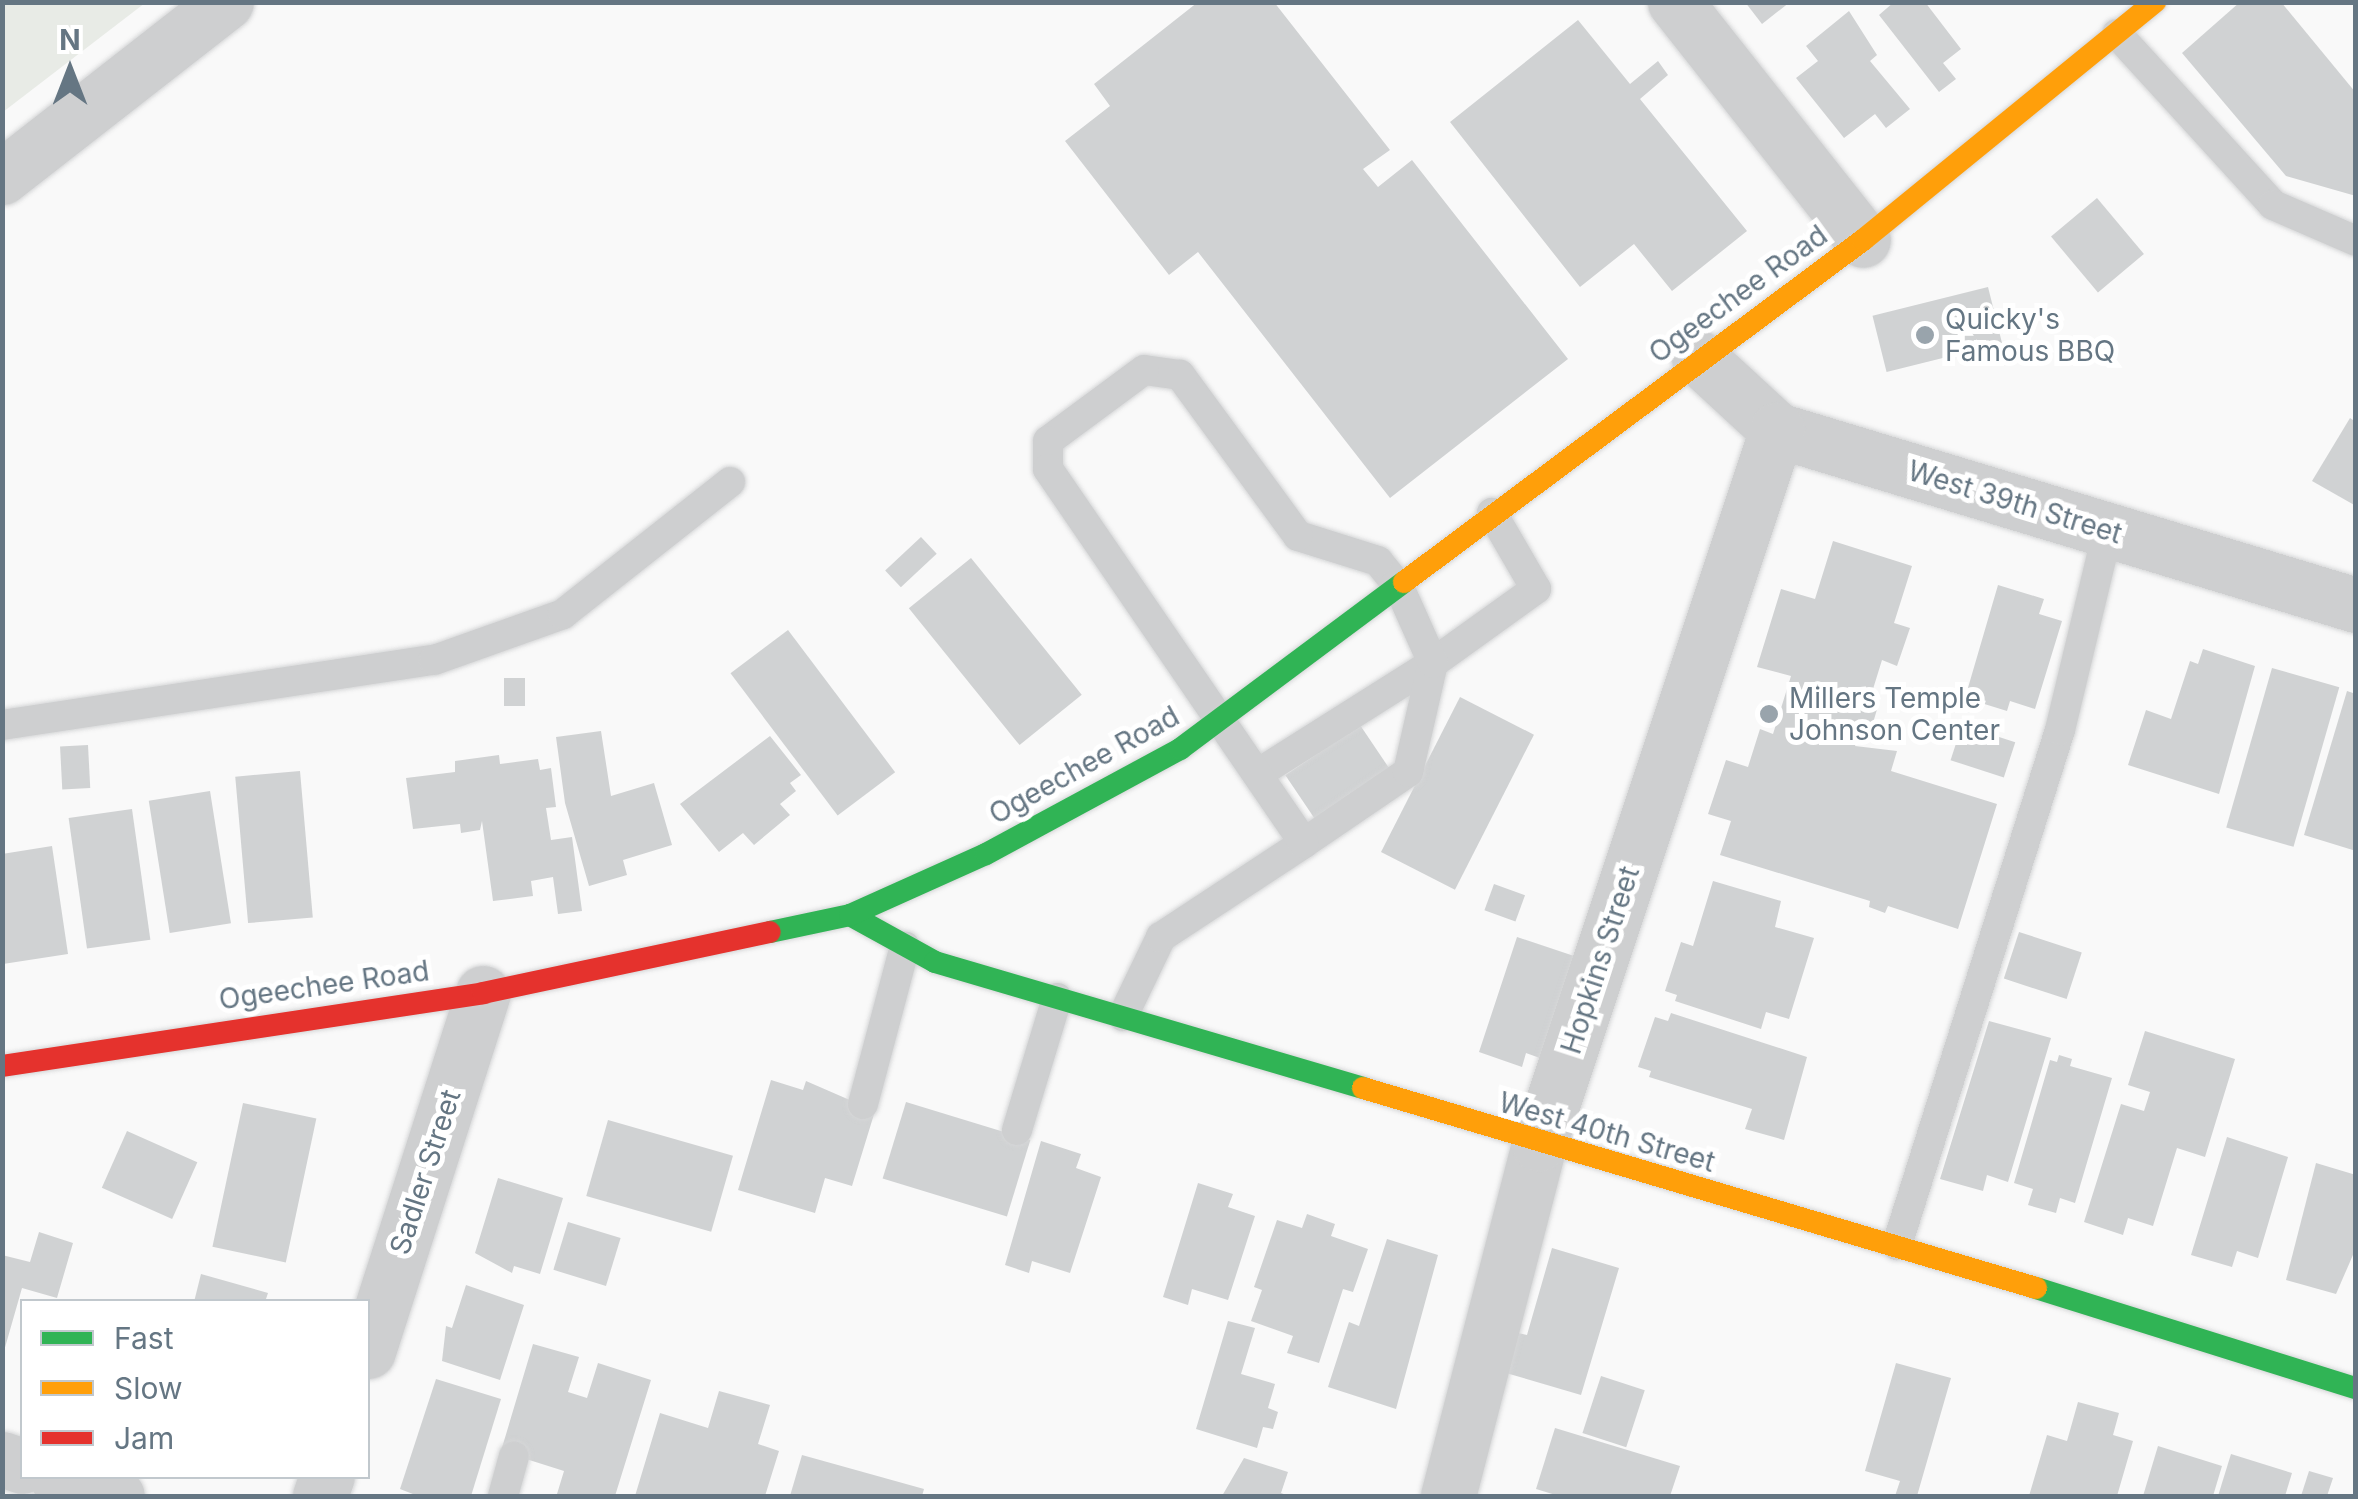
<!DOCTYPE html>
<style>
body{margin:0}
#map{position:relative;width:2358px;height:1499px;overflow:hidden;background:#f9f9f9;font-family:Inter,sans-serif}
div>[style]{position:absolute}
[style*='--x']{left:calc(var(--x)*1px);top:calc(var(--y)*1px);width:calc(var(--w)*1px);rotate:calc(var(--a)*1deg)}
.green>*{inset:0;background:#e8ebe6}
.building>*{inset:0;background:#d0d2d3;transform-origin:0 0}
.roads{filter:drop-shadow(0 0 2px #d5d6d7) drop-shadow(0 0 2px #d5d6d7)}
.lane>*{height:30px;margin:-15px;padding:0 15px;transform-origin:15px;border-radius:15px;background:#cecfd0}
.street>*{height:55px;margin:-27.5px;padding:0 27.5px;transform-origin:27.5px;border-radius:27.5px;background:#cecfd0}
.fast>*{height:22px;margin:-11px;padding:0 11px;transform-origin:11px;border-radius:11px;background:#30b455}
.slow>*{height:22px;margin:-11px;padding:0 11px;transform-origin:11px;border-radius:11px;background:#ff9f0a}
.jam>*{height:22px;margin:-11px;padding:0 11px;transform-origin:11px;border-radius:11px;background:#e5322d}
.dots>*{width:28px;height:28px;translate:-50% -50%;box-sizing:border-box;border:5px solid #fff;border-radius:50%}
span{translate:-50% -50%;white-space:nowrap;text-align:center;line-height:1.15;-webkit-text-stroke:10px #fff;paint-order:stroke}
.street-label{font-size:28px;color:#657683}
.poi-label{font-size:28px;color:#657683}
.left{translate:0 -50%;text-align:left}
.frame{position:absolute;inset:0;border:5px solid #657683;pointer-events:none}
.legend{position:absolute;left:20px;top:1299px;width:350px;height:180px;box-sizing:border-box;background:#fff;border:2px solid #c1c8cd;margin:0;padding:12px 18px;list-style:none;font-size:30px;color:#657683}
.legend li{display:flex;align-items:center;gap:20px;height:50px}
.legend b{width:50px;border:2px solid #c1c8cd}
.north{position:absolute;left:20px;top:20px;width:100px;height:100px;-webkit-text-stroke:8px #fff;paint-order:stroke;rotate:0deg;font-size:28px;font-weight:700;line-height:40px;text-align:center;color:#657683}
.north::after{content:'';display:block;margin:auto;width:35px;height:45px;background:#657683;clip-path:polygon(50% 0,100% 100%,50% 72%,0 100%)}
</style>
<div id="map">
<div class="green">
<i style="clip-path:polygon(3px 2px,145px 2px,145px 3px,3px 112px)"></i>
</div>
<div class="building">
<i style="clip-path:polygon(1198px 2px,1274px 2px,1390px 150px,1363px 169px,1378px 187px,1412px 160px,1568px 359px,1390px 498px,1198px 252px,1169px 275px,1065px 141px,1110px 106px,1094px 84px)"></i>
<i style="clip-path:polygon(1745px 2px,1790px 2px,1762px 24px)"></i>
<i style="clip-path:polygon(1894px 2px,1925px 2px,1961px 49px,1943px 63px,1956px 79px,1939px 92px,1879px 15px)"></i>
<i style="clip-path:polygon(2240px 2px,2281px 2px,2356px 93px,2356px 196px,2286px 176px,2182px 53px)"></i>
<i style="clip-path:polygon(1849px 11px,1877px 55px,1870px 61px,1910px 109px,1886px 128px,1875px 114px,1844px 138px,1796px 78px,1818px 61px,1806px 46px)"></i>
<i style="clip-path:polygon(1578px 20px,1630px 84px,1658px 61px,1668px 75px,1640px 99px,1747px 231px,1672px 291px,1634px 244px,1580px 287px,1450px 122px)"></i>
<i style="left:2097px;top:198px;width:73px;height:60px;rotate:50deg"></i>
<i style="left:1988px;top:287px;width:58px;height:119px;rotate:76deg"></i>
<i style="clip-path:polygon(2350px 418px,2356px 422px,2356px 506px,2312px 481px)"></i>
<i style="left:921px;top:537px;width:23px;height:49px;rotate:47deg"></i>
<i style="clip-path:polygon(1833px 541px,1912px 566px,1894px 623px,1910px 628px,1897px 666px,1882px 660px,1869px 702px,1878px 706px,1873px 723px,1864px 721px,1855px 746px,1897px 751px,1891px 771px,1997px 804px,1958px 929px,1888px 906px,1885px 913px,1869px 907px,1870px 901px,1720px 855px,1731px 821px,1708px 814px,1726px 760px,1748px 767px,1760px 729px,1773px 734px,1791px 676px,1757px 667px,1781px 589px,1815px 599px)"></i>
<i style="left:971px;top:558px;width:176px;height:80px;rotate:51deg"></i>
<i style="clip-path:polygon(1998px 585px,2044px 599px,2039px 614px,2062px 621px,2035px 709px,2010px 701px,2007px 711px,1965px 698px)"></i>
<i style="left:788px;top:630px;width:178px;height:72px;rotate:53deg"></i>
<i style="clip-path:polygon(2203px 649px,2255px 666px,2219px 794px,2128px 765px,2146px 710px,2171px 719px,2190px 661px,2198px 664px)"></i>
<i style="left:2272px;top:668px;width:70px;height:166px;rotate:16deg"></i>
<i style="left:504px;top:678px;width:21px;height:28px"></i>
<i style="clip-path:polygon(2347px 691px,2356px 694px,2356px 851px,2304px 835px)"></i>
<i style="left:1460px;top:697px;width:83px;height:174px;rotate:27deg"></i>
<i style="left:1360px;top:725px;width:54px;height:90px;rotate:56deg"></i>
<i style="left:1962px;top:725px;width:56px;height:37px;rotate:18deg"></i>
<i style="clip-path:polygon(601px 731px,611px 796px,654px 783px,672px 845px,623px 860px,627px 875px,589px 886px,565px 803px,556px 737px)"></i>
<i style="clip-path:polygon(770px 736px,801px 775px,790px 783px,796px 791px,780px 804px,790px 815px,754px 845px,743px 833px,719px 852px,680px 804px)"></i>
<i style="left:88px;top:745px;width:43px;height:28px;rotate:87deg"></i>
<i style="clip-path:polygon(499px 755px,500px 764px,538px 759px,540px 770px,551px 768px,556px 807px,546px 808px,551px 840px,572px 837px,582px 911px,558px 914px,553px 877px,531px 881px,533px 896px,493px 901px,482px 821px,480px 830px,461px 833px,460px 824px,413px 829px,406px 778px,455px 772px,455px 761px)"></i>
<i style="left:300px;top:771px;width:147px;height:65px;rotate:85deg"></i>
<i style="left:210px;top:791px;width:134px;height:62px;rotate:81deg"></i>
<i style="left:132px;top:809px;width:132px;height:64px;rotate:82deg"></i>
<i style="clip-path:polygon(52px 846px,68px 954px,3px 964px,2px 854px)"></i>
<i style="clip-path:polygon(1713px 881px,1781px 901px,1775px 927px,1814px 938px,1789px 1019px,1766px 1012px,1761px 1029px,1675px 1001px,1677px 995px,1665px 991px,1681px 942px,1693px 946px)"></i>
<i style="left:1494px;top:884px;width:33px;height:28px;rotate:20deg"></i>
<i style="left:2019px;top:932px;width:66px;height:49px;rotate:18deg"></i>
<i style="clip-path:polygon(1517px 937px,1583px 959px,1548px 1061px,1526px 1053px,1522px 1067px,1479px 1052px)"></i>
<i style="clip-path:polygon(1671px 1013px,1807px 1057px,1784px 1140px,1745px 1129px,1752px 1109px,1649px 1077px,1651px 1071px,1638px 1067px,1655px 1017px,1668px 1021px)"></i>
<i style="clip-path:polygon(1989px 1021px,2051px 1038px,2008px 1182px,1987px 1175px,1983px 1191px,1940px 1179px)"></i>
<i style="clip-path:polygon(2145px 1031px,2235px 1059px,2205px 1157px,2177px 1148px,2153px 1226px,2128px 1218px,2123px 1235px,2084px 1222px,2121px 1104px,2144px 1111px,2150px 1092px,2128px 1085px)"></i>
<i style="clip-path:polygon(2059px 1055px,2072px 1059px,2070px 1066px,2112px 1078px,2075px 1203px,2060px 1198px,2056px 1213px,2028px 1205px,2033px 1189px,2014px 1183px,2050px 1060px,2057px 1062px)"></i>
<i style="clip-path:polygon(771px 1080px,803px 1090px,806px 1081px,875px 1111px,852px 1186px,825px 1178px,815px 1213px,738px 1190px)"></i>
<i style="left:906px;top:1102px;width:130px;height:80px;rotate:17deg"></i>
<i style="left:243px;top:1103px;width:75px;height:147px;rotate:12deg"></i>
<i style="left:608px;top:1120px;width:130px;height:79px;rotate:16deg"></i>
<i style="left:127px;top:1131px;width:77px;height:62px;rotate:24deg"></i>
<i style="clip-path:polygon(2227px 1137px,2288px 1157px,2258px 1258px,2237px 1251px,2232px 1267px,2191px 1255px)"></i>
<i style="clip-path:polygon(1041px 1141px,1081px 1154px,1076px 1168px,1101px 1177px,1070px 1273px,1032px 1261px,1029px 1273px,1005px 1265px)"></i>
<i style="clip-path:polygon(2316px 1163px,2356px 1175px,2356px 1248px,2336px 1294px,2286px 1280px)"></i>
<i style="clip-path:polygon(498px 1178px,563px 1198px,540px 1274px,514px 1266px,512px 1273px,475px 1253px)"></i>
<i style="clip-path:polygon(1198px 1183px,1233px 1194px,1228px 1207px,1255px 1216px,1228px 1300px,1192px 1289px,1188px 1305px,1163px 1297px)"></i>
<i style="clip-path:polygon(1307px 1214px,1335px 1224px,1331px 1236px,1368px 1249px,1353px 1292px,1343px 1289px,1319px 1363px,1287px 1353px,1293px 1336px,1251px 1321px,1262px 1290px,1254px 1287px,1277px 1220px,1302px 1228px)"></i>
<i style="left:568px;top:1222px;width:55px;height:50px;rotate:17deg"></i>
<i style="clip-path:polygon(39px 1232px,73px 1243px,57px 1298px,22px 1288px,2px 1358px,2px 1255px,30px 1262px)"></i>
<i style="clip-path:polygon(1387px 1239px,1438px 1255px,1396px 1409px,1328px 1387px,1349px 1322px,1359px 1326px)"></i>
<i style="clip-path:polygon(1552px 1248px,1619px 1268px,1581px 1395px,1506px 1373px,1518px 1333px,1527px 1335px)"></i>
<i style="clip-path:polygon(201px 1274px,268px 1293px,265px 1302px,194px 1302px)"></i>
<i style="clip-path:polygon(466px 1285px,524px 1305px,500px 1380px,442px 1361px,446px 1326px,452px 1328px)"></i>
<i style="clip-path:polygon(1228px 1321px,1255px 1328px,1241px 1374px,1275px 1384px,1268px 1408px,1278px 1412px,1273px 1429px,1263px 1427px,1257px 1448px,1196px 1429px)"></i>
<i style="clip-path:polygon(533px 1344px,579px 1357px,568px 1392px,587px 1398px,598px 1363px,651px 1380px,615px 1496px,557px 1494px,564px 1471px,501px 1451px)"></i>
<i style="clip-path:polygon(1896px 1363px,1951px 1378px,1917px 1496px,1895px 1496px,1900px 1481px,1865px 1471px)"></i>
<i style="left:1601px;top:1376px;width:46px;height:60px;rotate:18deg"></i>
<i style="clip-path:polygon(436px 1379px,501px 1399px,471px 1496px,418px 1496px,400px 1489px)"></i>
<i style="clip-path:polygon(719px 1391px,770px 1405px,758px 1444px,779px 1451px,765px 1496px,635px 1496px,660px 1413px,708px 1428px)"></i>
<i style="clip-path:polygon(2078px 1402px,2119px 1413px,2113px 1435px,2133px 1441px,2117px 1496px,2029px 1496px,2047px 1435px,2067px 1441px)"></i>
<i style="clip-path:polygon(1555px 1428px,1680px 1466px,1670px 1496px,1559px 1496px,1536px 1489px)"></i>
<i style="clip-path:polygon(2158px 1446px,2222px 1466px,2213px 1496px,2143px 1496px)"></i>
<i style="clip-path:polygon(2231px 1454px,2292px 1473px,2285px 1496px,2218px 1496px)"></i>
<i style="clip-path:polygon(802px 1455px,924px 1489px,922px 1496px,790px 1496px)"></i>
<i style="clip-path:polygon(1244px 1458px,1288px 1472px,1281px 1493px,1289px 1496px,1222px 1496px)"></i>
<i style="clip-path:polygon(2309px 1471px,2333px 1478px,2327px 1496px,2301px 1496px)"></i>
</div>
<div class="roads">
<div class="lane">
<i style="--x:2117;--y:34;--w:231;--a:47.6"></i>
<i style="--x:2273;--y:205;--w:90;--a:23.4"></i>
<i style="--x:2;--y:725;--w:437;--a:-8.6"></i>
<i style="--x:434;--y:660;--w:137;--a:-19.6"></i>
<i style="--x:563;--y:614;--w:213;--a:-38.3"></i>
<i style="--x:1259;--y:773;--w:206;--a:-32.3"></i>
<i style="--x:1433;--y:663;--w:127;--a:-35.7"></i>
<i style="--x:1536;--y:589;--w:88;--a:-120.1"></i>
<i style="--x:1123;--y:1016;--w:88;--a:-64.3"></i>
<i style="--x:1161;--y:937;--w:171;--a:-33.3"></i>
<i style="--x:1304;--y:843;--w:126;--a:-34.3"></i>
<i style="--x:1408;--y:772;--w:112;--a:-77.1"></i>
<i style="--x:1433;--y:663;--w:83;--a:-114.1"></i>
<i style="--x:1399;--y:587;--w:33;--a:-129"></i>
<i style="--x:1378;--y:561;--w:84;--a:-162.6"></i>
<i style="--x:1298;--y:536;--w:200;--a:-126.2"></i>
<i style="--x:1180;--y:375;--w:36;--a:-172"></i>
<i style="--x:1144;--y:370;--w:119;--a:143.5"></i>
<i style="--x:1048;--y:441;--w:28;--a:90"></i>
<i style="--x:1048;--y:469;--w:453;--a:55.6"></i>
<i style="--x:863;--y:1104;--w:163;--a:-75.1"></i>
<i style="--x:1017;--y:1130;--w:138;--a:-73.1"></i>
<i style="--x:1897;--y:1245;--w:540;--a:-72.44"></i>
<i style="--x:2060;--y:730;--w:206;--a:-76.5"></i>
<i style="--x:503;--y:1496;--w:41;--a:-74.6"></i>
</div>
<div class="street">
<i style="--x:1675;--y:2;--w:303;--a:51.7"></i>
<i style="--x:2;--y:177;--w:284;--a:-38"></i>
<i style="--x:1699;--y:358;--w:106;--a:42.7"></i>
<i style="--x:1777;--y:430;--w:605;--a:16.82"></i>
<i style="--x:368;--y:1351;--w:376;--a:-72.2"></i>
<i style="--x:2;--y:1459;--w:21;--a:19"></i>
<i style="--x:56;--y:1476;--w:64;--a:18.2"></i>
<i style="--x:320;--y:1496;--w:21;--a:-71"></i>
<i style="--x:1448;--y:1496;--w:364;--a:-75.5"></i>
<i style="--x:1539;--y:1144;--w:753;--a:-71.57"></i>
</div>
<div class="fast">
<i style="--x:850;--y:915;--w:97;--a:28.9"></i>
<i style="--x:935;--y:962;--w:446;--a:16.4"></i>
<i style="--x:770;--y:932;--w:82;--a:-12"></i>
<i style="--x:850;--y:915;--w:149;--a:-24.2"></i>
<i style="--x:986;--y:854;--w:221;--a:-28.4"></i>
<i style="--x:1180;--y:749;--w:279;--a:-36.7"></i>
<i style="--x:2036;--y:1288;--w:335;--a:17.4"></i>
</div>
<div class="slow">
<i style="--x:1404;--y:582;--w:572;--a:-36.69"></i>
<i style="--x:1863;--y:240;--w:377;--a:-39.2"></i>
<i style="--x:1363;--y:1088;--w:702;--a:16.55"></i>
</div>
<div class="jam">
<i style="--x:2;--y:1066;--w:487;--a:-8.6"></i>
<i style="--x:483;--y:993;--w:293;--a:-12"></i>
</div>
</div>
<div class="dots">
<i style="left:1925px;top:335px;background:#99a4ac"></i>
<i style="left:1769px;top:714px;background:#99a4ac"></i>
</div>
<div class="street-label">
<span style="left:1738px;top:294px;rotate:-36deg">Ogeechee Road</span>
<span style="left:2015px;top:502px;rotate:17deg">West 39th Street</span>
<span style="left:1084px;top:765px;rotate:-29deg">Ogeechee Road</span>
<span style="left:1600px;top:960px;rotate:-72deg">Hopkins Street</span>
<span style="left:324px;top:985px;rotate:-8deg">Ogeechee Road</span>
<span style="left:1607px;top:1132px;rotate:16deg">West 40th Street</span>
<span style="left:425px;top:1172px;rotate:-72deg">Sadler Street</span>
</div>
<div class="poi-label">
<span class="left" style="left:1945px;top:335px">Quicky's<br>Famous BBQ</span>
<span class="left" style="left:1789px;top:714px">Millers Temple<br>Johnson Center</span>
</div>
<div class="frame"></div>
<ul class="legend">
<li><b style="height:12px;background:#30b455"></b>Fast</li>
<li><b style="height:12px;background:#ff9f0a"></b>Slow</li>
<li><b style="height:12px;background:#e5322d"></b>Jam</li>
</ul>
<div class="north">N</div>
</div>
